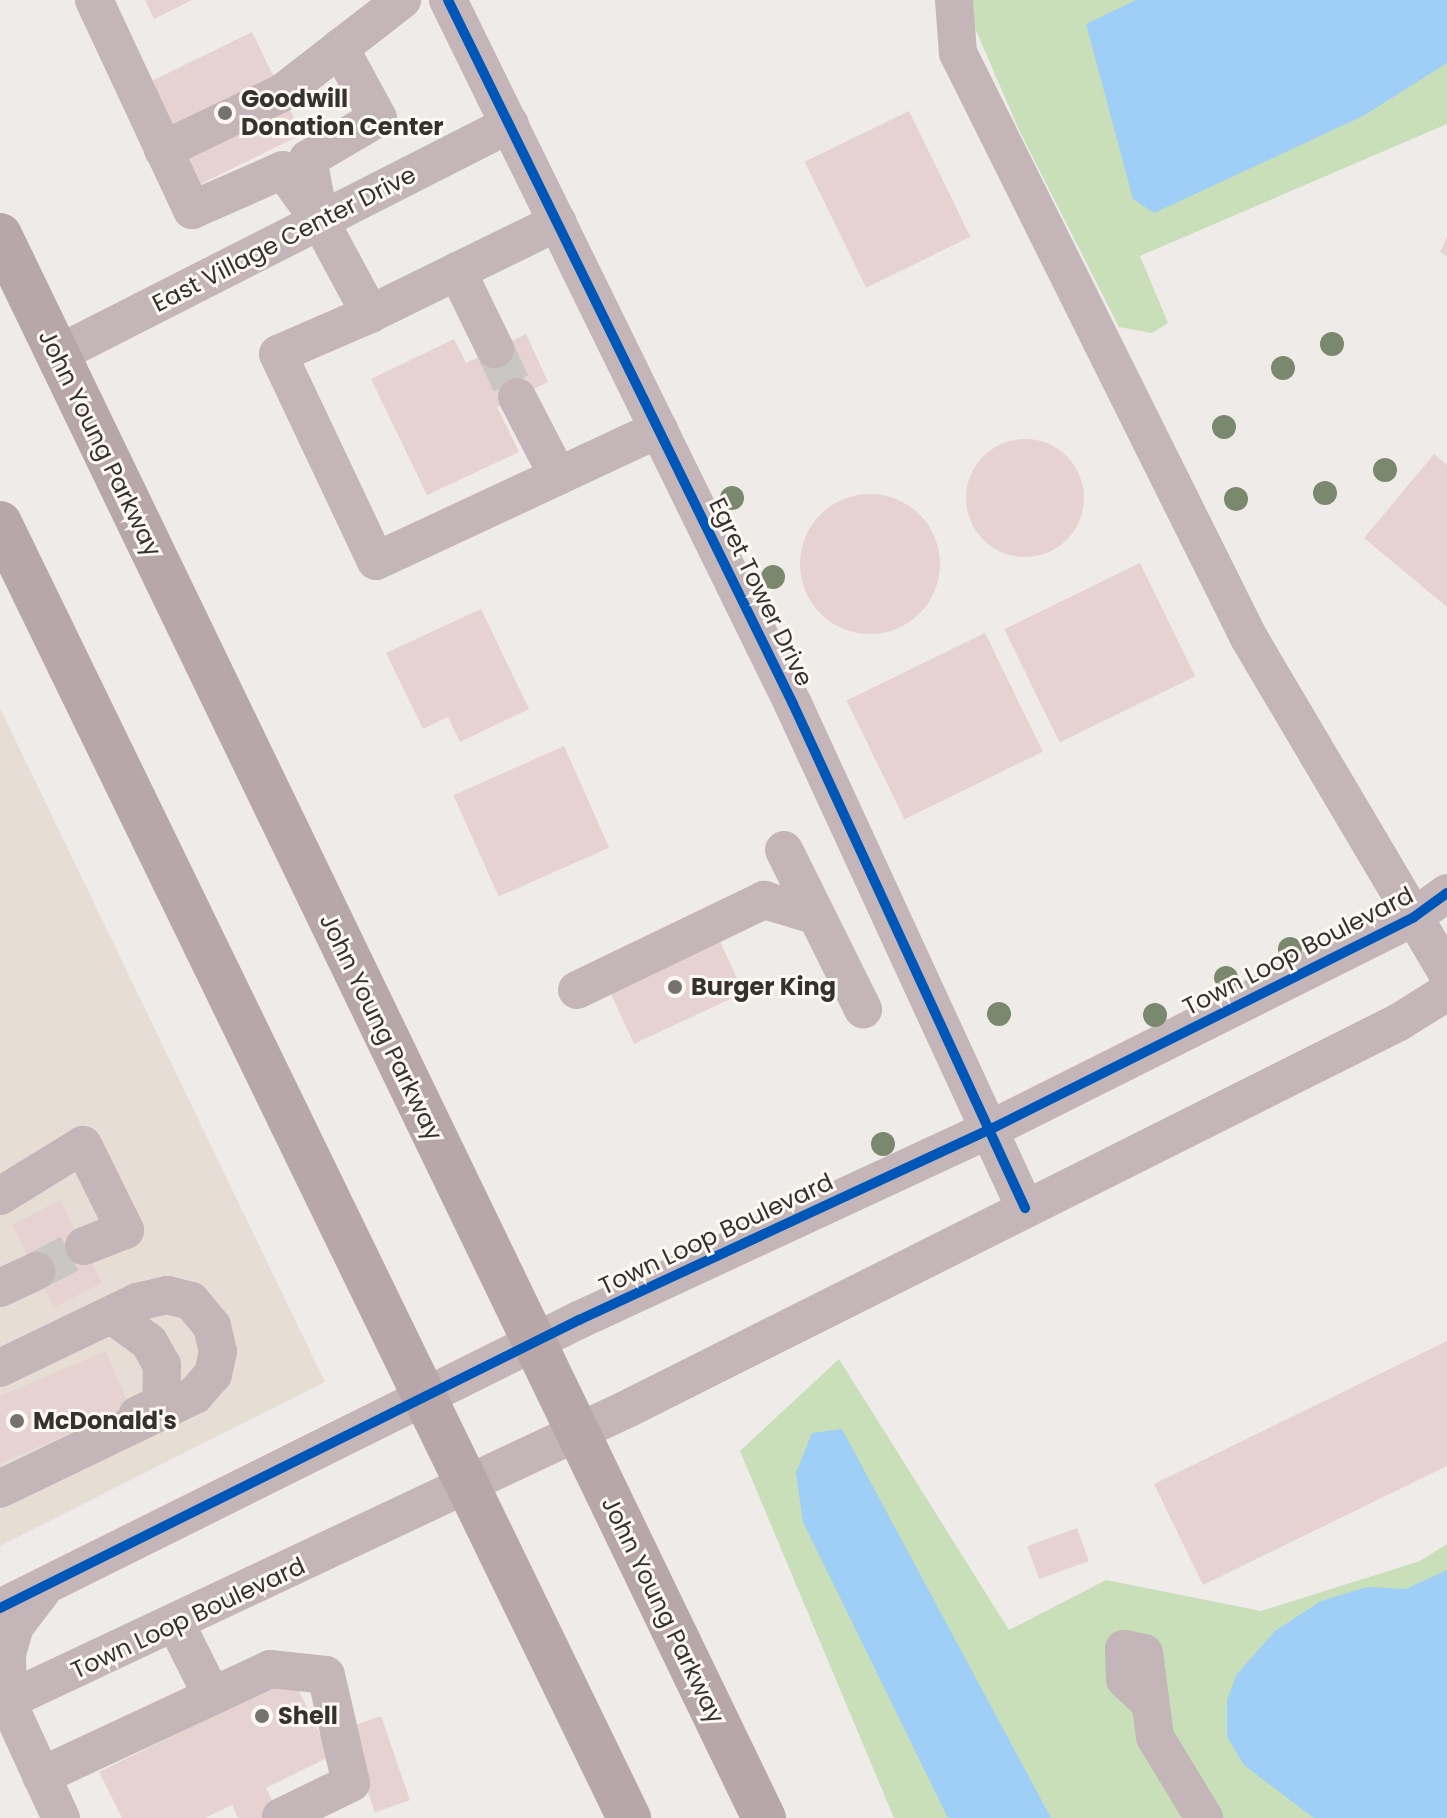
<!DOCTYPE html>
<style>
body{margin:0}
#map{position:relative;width:1447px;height:1818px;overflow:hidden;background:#efebe8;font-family:Poppins,sans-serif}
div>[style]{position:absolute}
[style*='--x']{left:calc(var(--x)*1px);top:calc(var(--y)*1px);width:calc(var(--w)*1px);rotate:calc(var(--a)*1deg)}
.built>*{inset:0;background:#e6ddd5}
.green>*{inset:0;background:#c8dfb9}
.water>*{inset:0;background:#9fcef6}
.building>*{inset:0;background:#e6d3d1;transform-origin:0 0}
.round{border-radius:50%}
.minor-tunnel>*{height:38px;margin-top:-19px;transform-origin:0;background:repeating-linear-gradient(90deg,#cac6c3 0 38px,transparent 0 57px)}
.minor>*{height:38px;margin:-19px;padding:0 19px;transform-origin:19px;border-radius:19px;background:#c3b5b8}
.highway>*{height:44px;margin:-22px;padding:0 22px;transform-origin:22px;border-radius:22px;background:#b7a7a9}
.cycleway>*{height:10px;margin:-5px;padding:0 5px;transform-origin:5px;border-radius:5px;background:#0057b8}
.trees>*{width:24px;height:24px;margin:-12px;border-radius:50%;background:#7a896d}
.dots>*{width:22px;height:22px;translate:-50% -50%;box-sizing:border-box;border:4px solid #fef8f3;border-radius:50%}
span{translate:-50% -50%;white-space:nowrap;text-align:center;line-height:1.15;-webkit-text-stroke:6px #fef8f3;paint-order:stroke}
.poi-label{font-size:24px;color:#34312f;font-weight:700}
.left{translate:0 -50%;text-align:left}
.street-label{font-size:24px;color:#34312f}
</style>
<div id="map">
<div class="built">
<i style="clip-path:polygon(0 708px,325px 1382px,0 1546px)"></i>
</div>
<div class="green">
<i style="clip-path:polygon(973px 0,1447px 0,1447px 124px,1140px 256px,1168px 323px,1152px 333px,1119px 327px,1019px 130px,975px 28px)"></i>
<i style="clip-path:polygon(839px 1359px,1009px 1630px,1106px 1580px,1261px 1611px,1420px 1561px,1447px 1544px,1447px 1818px,894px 1818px,740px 1451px)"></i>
</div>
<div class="water">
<i style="clip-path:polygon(1136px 0,1447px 0,1447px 63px,1363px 116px,1154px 213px,1133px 199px,1086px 24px)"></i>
<i style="clip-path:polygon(842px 1429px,1051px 1818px,948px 1818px,803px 1522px,796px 1473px,812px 1433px)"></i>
<i style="clip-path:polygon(1447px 1570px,1447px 1818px,1314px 1818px,1244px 1765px,1227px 1737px,1227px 1700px,1237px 1674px,1275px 1631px,1321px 1601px,1367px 1587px,1406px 1589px)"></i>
</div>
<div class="building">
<i style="clip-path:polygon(145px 0,192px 0,154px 19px)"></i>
<i style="left:252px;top:32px;width:114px;height:119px;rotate:64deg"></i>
<i style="left:909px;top:111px;width:140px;height:116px;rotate:64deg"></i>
<i style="clip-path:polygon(1447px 237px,1447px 256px,1440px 252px)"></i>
<i style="clip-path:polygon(526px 334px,548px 382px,497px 407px,519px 452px,427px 495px,371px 379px,454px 339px,466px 363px)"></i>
<i class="round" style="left:966px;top:439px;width:118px;height:118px"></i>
<i style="clip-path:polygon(1434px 454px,1447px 465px,1447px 607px,1364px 538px)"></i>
<i class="round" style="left:800px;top:494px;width:140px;height:140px"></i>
<i style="left:1140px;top:563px;width:126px;height:151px;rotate:64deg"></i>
<i style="clip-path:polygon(481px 609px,529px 709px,460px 742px,448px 717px,423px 729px,386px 653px)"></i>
<i style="left:985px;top:633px;width:132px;height:154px;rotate:64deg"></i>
<i style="left:564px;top:746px;width:111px;height:121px;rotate:66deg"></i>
<i style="left:715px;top:931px;width:68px;height:121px;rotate:65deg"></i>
<i style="left:60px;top:1200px;width:93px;height:54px;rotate:63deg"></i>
<i style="clip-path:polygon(1447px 1341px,1447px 1466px,1203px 1585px,1154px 1484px)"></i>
<i style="clip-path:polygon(106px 1351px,130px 1408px,0 1463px,0 1396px)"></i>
<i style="left:1077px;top:1528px;width:35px;height:53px;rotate:70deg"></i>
<i style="clip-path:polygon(292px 1677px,331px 1756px,266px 1788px,281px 1818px,238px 1818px,232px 1805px,205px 1818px,122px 1818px,99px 1772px)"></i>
<i style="left:381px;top:1716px;width:89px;height:37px;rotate:71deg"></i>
</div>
<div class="minor-tunnel">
<i style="--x:495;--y:349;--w:53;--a:65.4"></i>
<i style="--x:36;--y:1271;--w:54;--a:-27.5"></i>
</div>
<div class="minor">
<i style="--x:94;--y:0;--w:232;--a:65"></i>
<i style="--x:192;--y:210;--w:99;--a:-23.7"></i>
<i style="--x:283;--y:170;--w:63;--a:54"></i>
<i style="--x:320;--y:221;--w:106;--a:61.7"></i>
<i style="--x:370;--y:314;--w:209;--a:-26.1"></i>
<i style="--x:448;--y:0;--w:784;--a:63.89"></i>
<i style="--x:793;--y:704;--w:555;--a:65.28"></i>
<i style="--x:954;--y:0;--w:53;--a:85.7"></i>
<i style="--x:958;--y:53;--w:653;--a:63.55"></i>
<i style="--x:1249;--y:638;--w:389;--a:59.4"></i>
<i style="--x:163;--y:150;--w:132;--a:-25.6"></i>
<i style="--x:282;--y:93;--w:152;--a:-37.8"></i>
<i style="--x:318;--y:211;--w:53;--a:-100.9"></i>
<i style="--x:308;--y:159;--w:81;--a:-30.4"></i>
<i style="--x:378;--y:118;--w:80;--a:-118.5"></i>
<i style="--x:457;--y:271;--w:87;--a:64"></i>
<i style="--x:370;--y:314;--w:100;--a:156.5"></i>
<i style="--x:278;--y:354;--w:229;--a:64.7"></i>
<i style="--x:376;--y:561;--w:312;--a:-25"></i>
<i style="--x:58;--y:354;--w:507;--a:-26.97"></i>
<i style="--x:517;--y:397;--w:89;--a:62.6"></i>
<i style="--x:784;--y:850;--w:178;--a:63.6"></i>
<i style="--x:577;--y:990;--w:208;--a:-25.7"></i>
<i style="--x:764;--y:900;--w:55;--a:16.8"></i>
<i style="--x:0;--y:1196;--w:97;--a:-31.6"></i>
<i style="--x:83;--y:1145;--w:95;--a:63.7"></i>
<i style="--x:125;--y:1230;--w:44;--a:158.7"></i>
<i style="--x:0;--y:1288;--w:40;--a:-25"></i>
<i style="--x:120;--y:1321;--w:36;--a:36"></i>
<i style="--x:149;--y:1342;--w:26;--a:61"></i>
<i style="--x:162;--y:1365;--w:39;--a:91"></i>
<i style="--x:161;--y:1404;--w:26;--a:155"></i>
<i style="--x:0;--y:1368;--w:152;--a:-25.7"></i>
<i style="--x:137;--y:1302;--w:31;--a:-13"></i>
<i style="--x:167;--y:1295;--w:25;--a:14"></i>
<i style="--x:191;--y:1301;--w:33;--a:50"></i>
<i style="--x:212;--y:1326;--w:26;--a:77"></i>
<i style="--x:218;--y:1351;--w:24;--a:102"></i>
<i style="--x:213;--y:1374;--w:28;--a:131"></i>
<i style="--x:195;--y:1395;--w:216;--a:154.3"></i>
<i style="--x:42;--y:1591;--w:44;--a:127.6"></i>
<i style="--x:15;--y:1626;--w:29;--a:106"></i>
<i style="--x:7;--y:1654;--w:49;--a:88.8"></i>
<i style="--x:8;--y:1703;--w:127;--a:65.3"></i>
<i style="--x:0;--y:1608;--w:647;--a:-26.45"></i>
<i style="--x:579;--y:1320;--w:454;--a:-24.9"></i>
<i style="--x:991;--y:1129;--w:473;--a:-26.6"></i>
<i style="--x:1414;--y:917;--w:41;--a:-36"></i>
<i style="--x:176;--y:1624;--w:78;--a:63.4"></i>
<i style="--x:1144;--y:1697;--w:26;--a:-137"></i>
<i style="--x:1125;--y:1679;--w:30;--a:-92"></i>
<i style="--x:1124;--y:1649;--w:20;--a:11"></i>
<i style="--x:1144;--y:1653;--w:85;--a:82.5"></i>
<i style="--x:1155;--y:1737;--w:95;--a:58.8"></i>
<i style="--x:0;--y:1704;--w:695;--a:-25.2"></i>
<i style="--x:629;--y:1408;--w:861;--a:-26.62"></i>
<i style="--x:1399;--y:1022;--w:57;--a:-32"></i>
<i style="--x:41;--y:1776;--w:253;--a:-25"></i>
<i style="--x:270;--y:1669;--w:56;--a:6.1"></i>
<i style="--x:326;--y:1675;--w:111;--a:77"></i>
<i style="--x:351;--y:1783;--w:78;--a:154.1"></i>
</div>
<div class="highway">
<i style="--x:0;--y:235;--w:1758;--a:64.24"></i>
<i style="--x:0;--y:523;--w:1440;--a:64.09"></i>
</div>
<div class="cycleway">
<i style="--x:448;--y:0;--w:784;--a:63.89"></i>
<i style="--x:793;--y:704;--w:555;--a:65.28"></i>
<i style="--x:0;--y:1608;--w:647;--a:-26.45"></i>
<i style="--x:579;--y:1320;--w:454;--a:-24.9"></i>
<i style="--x:991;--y:1129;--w:473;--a:-26.6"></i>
<i style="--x:1414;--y:917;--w:41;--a:-36"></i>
</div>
<div class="trees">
<i style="left:1332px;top:344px"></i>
<i style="left:1283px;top:368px"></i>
<i style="left:1224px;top:427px"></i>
<i style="left:1385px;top:470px"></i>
<i style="left:1325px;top:493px"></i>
<i style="left:732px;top:498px"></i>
<i style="left:1236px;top:499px"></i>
<i style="left:773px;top:577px"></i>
<i style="left:1290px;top:949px"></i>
<i style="left:1226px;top:978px"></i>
<i style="left:999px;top:1014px"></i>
<i style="left:1155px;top:1015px"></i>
<i style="left:883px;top:1144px"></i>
</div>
<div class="dots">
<i style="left:225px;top:113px;background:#757270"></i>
<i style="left:675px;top:987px;background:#757270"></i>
<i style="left:17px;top:1421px;background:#757270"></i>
<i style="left:262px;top:1716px;background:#757270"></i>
</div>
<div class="poi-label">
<span class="left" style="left:241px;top:113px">Goodwill<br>Donation Center</span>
<span class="left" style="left:691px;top:987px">Burger King</span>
<span class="left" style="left:33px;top:1421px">McDonald's</span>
<span class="left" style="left:278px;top:1716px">Shell</span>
</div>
<div class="street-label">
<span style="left:284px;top:239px;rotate:-27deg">East Village Center Drive</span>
<span style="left:100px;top:443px;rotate:64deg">John Young Parkway</span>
<span style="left:761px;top:592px;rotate:64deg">Egret Tower Drive</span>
<span style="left:1298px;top:951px;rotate:-27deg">Town Loop Boulevard</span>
<span style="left:381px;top:1027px;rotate:64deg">John Young Parkway</span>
<span style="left:716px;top:1234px;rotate:-25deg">Town Loop Boulevard</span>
<span style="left:663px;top:1610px;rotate:64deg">John Young Parkway</span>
<span style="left:188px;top:1618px;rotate:-25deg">Town Loop Boulevard</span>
</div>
</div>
